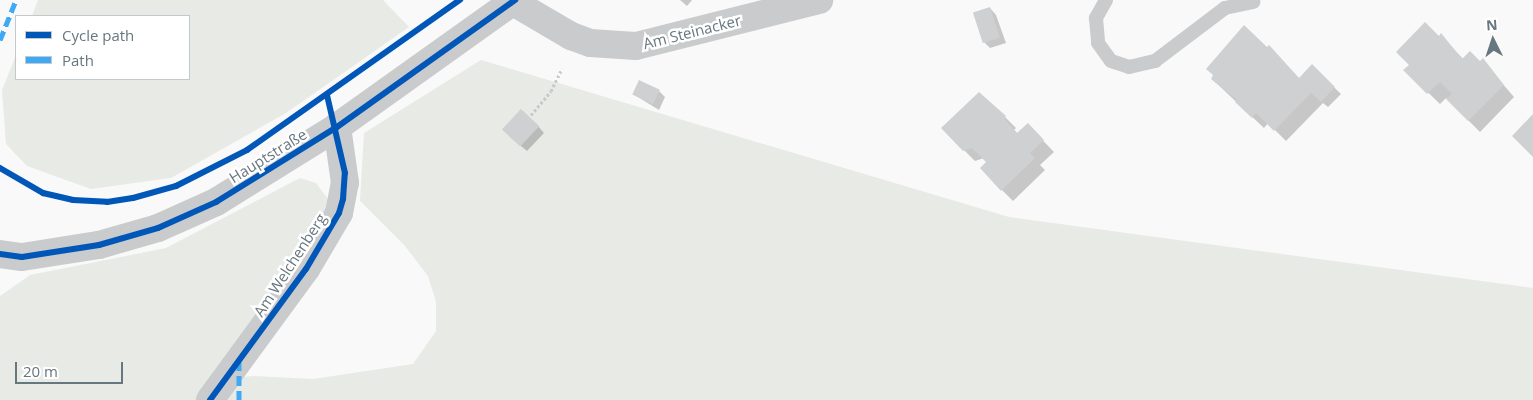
<!DOCTYPE html>
<meta charset="utf-8">
<style>
body{margin:0}
#map{position:relative;width:1533px;height:400px;overflow:hidden;background:#f9f9f9;font-family:"Open Sans",sans-serif}
div>[style]{position:absolute}
[style*='--x']{left:calc(var(--x)*1px);top:calc(var(--y)*1px);width:calc(var(--w)*1px);rotate:calc(var(--a)*1deg)}
.green>*{inset:0;background:#e8eae6}
.shadow>*{inset:0;background:#0003}
.building>*{inset:0;background:#ced0d1;transform-origin:0 0}
.path>*{height:3px;margin-top:-1.5px;transform-origin:0;background:repeating-linear-gradient(90deg,#c8c9ca 0 2.5px,transparent 0 5px)}
.service>*{height:14px;margin:-7px;padding:0 7px;transform-origin:7px;border-radius:7px;background:#cacbcc}
.minor>*{height:28px;margin:-14px;padding:0 14px;transform-origin:14px;border-radius:14px;background:#cacbcc}
.tertiary>*{height:28px;margin:-14px;padding:0 14px;transform-origin:14px;border-radius:14px;background:#cacbcc}
.quiet>*{height:5px;margin-top:-2.5px;transform-origin:0;background:repeating-linear-gradient(90deg,#3fa9f5 0 10px,transparent 0 15px)}
.cycleway>*{height:6px;margin:-3px;padding:0 3px;transform-origin:3px;border-radius:3px;background:#0057b8}
span{translate:-50% -50%;white-space:nowrap;text-align:center;line-height:1.15;-webkit-text-stroke:5px #fff;paint-order:stroke}
.street-label{font-size:15px;color:#67777f}
.legend{position:absolute;left:15px;top:15px;width:175px;height:65px;box-sizing:border-box;background:#fff;border:1px solid #c2c9cc;margin:0;padding:6px 9px;list-style:none;font-size:15px;color:#67777f}
.legend li{display:flex;align-items:center;gap:10px;height:25px}
.legend b{width:25px;border:1px solid #c2c9cc}
.north{position:absolute;left:1468px;top:15px;width:50px;height:50px;-webkit-text-stroke:4px #fff;paint-order:stroke;rotate:356deg;font-size:14px;font-weight:700;line-height:20px;text-align:center;color:#67777f}
.north::after{content:'';display:block;margin:auto;width:18px;height:22px;background:#67777f;clip-path:polygon(50% 0,100% 100%,50% 72%,0 100%)}
.scale{position:absolute;left:15px;top:362px;width:108px;height:22px;box-sizing:border-box;border:2px solid #67777f;border-top:0;padding-left:6px;font-size:15px;line-height:18px;white-space:nowrap;color:#67777f;-webkit-text-stroke:4px #fff;paint-order:stroke}
</style>
<div id="map">
<div class="green">
<i style="clip-path:polygon(38px 0,383px 0,409px 27px,286px 113px,171px 178px,91px 189px,27px 166px,6px 144px,2px 90px,16px 55px,16px 79px,189px 79px,189px 16px,32px 16px)"></i>
<i style="clip-path:polygon(481px 60px,1009px 217px,1533px 288px,1533px 400px,221px 400px,234px 378px,253px 376px,313px 379px,413px 364px,436px 331px,436px 302px,428px 276px,405px 246px,360px 201px,364px 133px)"></i>
<i style="clip-path:polygon(300px 178px,316px 183px,331px 203px,304px 251px,198px 400px,0 400px,0 296px,30px 275px,166px 248px)"></i>
</div>
<div class="shadow">
<i style="clip-path:polygon(680px 0,692px 0,687px 6px)"></i>
<i style="clip-path:polygon(990px 8px,996px 15px,1006px 43px,990px 48px,984px 42px)"></i>
<i style="clip-path:polygon(1441px 35px,1463px 59px,1480px 63px,1482px 60px,1514px 97px,1480px 132px,1446px 98px,1440px 104px,1405px 70px)"></i>
<i style="clip-path:polygon(1267px 49px,1300px 79px,1312px 66px,1341px 94px,1328px 107px,1323px 103px,1286px 141px,1268px 123px,1264px 128px,1212px 79px)"></i>
<i style="clip-path:polygon(659px 91px,665px 97px,659px 110px,633px 94px)"></i>
<i style="clip-path:polygon(1005px 117px,1016px 128px,1014px 130px,1018px 134px,1028px 125px,1054px 152px,1040px 165px,1045px 170px,1013px 201px,1002px 190px,984px 158px,975px 161px,964px 150px)"></i>
<i style="clip-path:polygon(538px 126px,544px 133px,527px 151px,509px 136px)"></i>
</div>
<div class="building">
<i style="left:990px;top:7px;width:32px;height:18px;rotate:72deg"></i>
<i style="clip-path:polygon(1425px 22px,1439px 36px,1441px 33px,1462px 59px,1470px 51px,1480px 61px,1483px 58px,1504px 85px,1468px 121px,1446px 99px,1452px 94px,1440px 82px,1427px 94px,1403px 70px,1409px 65px,1396px 52px)"></i>
<i style="clip-path:polygon(1244px 25px,1267px 47px,1269px 45px,1299px 78px,1312px 64px,1335px 87px,1321px 102px,1311px 93px,1274px 131px,1256px 113px,1252px 118px,1235px 102px,1237px 100px,1211px 79px,1213px 75px,1206px 69px)"></i>
<i style="left:639px;top:80px;width:23px;height:16px;rotate:25deg"></i>
<i style="clip-path:polygon(979px 92px,1006px 116px,1004px 118px,1017px 133px,1028px 123px,1044px 140px,1030px 153px,1035px 158px,1001px 191px,980px 168px,986px 162px,972px 148px,963px 151px,941px 128px)"></i>
<i style="left:521px;top:109px;width:25px;height:28px;rotate:43deg"></i>
<i style="clip-path:polygon(1533px 114px,1533px 157px,1512px 136px)"></i>
</div>
<div class="path">
<i style="--x:531;--y:115;--w:31;--a:-50"></i>
<i style="--x:551;--y:91;--w:25;--a:-64"></i>
</div>
<div class="service">
<i style="--x:1106;--y:0;--w:21;--a:119"></i>
<i style="--x:1096;--y:18;--w:25;--a:85"></i>
<i style="--x:1098;--y:43;--w:22;--a:54"></i>
<i style="--x:1111;--y:61;--w:19;--a:18"></i>
<i style="--x:1129;--y:67;--w:27;--a:-13"></i>
<i style="--x:1155;--y:61;--w:88;--a:-37.1"></i>
<i style="--x:1225;--y:8;--w:29;--a:-12"></i>
</div>
<div class="minor">
<i style="--x:513;--y:2;--w:67;--a:30.4"></i>
<i style="--x:571;--y:36;--w:20;--a:20"></i>
<i style="--x:590;--y:43;--w:46;--a:3.7"></i>
<i style="--x:636;--y:46;--w:189;--a:-14.1"></i>
<i style="--x:210;--y:400;--w:162;--a:-53.8"></i>
<i style="--x:306;--y:269;--w:65;--a:-59.5"></i>
<i style="--x:339;--y:213;--w:31;--a:-79"></i>
<i style="--x:345;--y:183;--w:57;--a:-98.1"></i>
</div>
<div class="tertiary">
<i style="--x:0;--y:254;--w:22;--a:8"></i>
<i style="--x:22;--y:257;--w:78;--a:-8.9"></i>
<i style="--x:99;--y:245;--w:61;--a:-16.1"></i>
<i style="--x:158;--y:228;--w:64;--a:-24.1"></i>
<i style="--x:216;--y:202;--w:142;--a:-31.8"></i>
<i style="--x:337;--y:127;--w:219;--a:-35.5"></i>
</div>
<div class="quiet">
<i style="--x:0;--y:40;--w:43;--a:-68.2"></i>
<i style="--x:239;--y:400;--w:38;--a:-90"></i>
</div>
<div class="cycleway">
<i style="--x:0;--y:168;--w:50;--a:30.2"></i>
<i style="--x:43;--y:193;--w:31;--a:13"></i>
<i style="--x:73;--y:200;--w:34;--a:3"></i>
<i style="--x:107;--y:202;--w:26;--a:-9"></i>
<i style="--x:133;--y:198;--w:45;--a:-15.6"></i>
<i style="--x:176;--y:186;--w:80;--a:-26.9"></i>
<i style="--x:247;--y:150;--w:261;--a:-35.2"></i>
<i style="--x:0;--y:254;--w:22;--a:8"></i>
<i style="--x:22;--y:257;--w:78;--a:-8.9"></i>
<i style="--x:99;--y:245;--w:61;--a:-16.1"></i>
<i style="--x:158;--y:228;--w:64;--a:-24.1"></i>
<i style="--x:216;--y:202;--w:142;--a:-31.8"></i>
<i style="--x:337;--y:127;--w:219;--a:-35.5"></i>
<i style="--x:210;--y:400;--w:162;--a:-53.8"></i>
<i style="--x:306;--y:269;--w:65;--a:-59.5"></i>
<i style="--x:339;--y:213;--w:15;--a:-74"></i>
<i style="--x:343;--y:199;--w:26;--a:-86"></i>
<i style="--x:345;--y:173;--w:80;--a:-103"></i>
</div>
<div class="street-label">
<span style="left:692px;top:32px;rotate:-14deg">Am Steinacker</span>
<span style="left:268px;top:156px;rotate:-32deg">Hauptstraße</span>
<span style="left:290px;top:265px;rotate:-57deg">Am Welchenberg</span>
</div>
<ul class="legend">
<li><b style="height:6px;background:#0057b8"></b>Cycle path</li>
<li><b style="height:6px;background:#3fa9f5"></b>Path</li>
</ul>
<div class="north">N</div>
<div class="scale">20 m</div>
</div>
